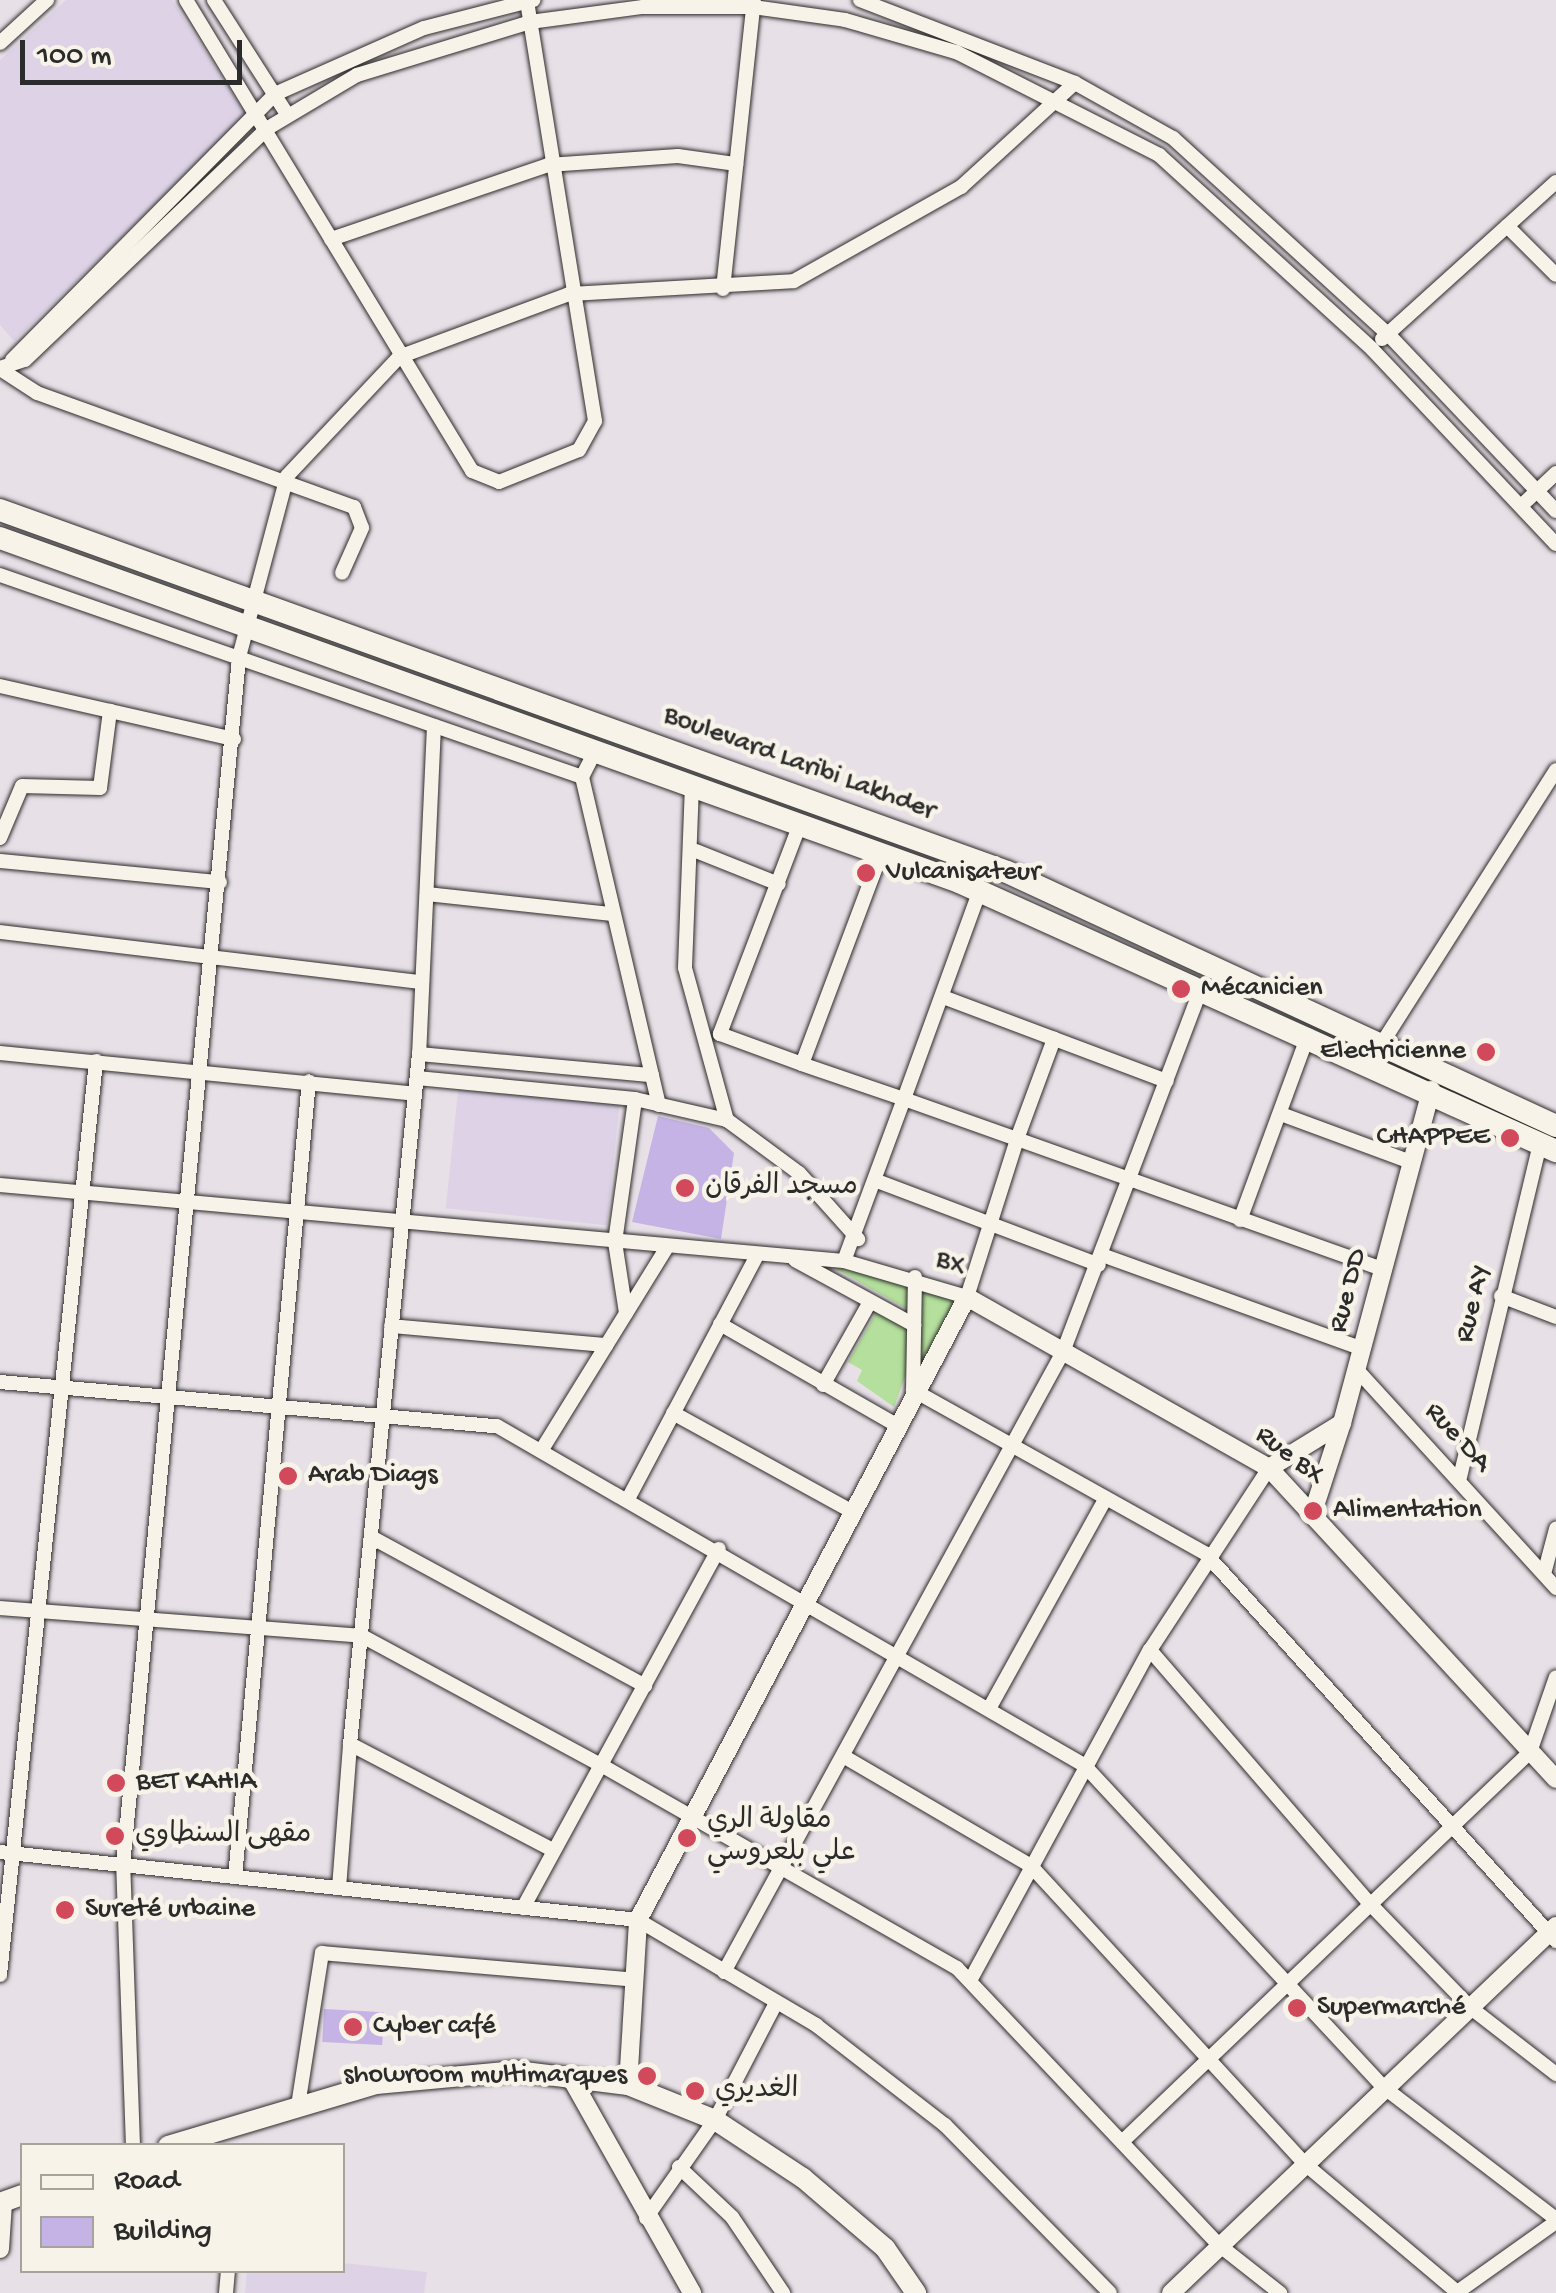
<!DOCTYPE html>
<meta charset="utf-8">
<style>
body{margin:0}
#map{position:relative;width:1556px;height:2293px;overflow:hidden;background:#e8e0e7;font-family:"Gochi Hand","Playpen Sans Arabic",sans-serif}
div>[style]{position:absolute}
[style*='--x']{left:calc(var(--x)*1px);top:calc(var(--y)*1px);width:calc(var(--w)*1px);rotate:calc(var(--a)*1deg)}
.built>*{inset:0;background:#ddd2e6;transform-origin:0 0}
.green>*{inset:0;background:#b4df9c}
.building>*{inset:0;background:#c4b3e4;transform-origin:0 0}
.roads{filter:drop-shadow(0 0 2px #2b2b2b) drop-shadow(0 0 2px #2b2b2b)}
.minor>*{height:14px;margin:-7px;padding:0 7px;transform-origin:7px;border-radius:7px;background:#f7f3e8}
.tertiary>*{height:18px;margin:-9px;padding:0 9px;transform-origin:9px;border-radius:9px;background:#f7f3e8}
.secondary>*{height:20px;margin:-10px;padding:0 10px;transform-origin:10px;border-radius:10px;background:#f7f3e8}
.primary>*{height:22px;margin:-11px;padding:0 11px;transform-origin:11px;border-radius:11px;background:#f7f3e8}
.dots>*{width:28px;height:28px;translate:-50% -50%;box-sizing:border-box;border:5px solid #f7f3e8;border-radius:50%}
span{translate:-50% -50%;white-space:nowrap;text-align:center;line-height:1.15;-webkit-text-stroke:9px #f7f3e8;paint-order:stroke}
.street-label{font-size:28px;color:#2b2b2b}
.poi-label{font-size:28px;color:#2b2b2b}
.left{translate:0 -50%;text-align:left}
.right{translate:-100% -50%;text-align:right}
.legend{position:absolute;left:20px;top:2143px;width:325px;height:130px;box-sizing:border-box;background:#f7f3e8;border:2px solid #a5a39c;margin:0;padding:12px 18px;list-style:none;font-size:30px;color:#2b2b2b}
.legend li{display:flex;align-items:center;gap:20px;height:50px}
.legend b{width:50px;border:2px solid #a5a39c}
.scale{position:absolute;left:20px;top:40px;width:222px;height:45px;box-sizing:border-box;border:5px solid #2b2b2b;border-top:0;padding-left:12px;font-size:30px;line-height:35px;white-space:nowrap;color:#2b2b2b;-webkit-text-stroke:8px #f7f3e8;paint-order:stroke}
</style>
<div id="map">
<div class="built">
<i style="clip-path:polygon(66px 0,172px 0,247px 116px,14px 341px,0 325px,0 60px)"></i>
<i style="left:459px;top:1082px;width:162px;height:127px;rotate:6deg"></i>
<i style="clip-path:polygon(343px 2263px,427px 2272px,424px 2293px,245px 2293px,247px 2271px,342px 2270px)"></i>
</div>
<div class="green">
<i style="clip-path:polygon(831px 1266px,912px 1277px,910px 1306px,907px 1309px)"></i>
<i style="clip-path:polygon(922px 1286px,962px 1296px,923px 1366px,919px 1365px)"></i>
<i style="clip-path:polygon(877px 1311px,908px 1325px,908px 1369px,894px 1407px,857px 1381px,862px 1370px,848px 1362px)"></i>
</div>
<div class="building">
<i style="clip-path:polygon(658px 1116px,709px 1128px,734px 1153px,721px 1239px,632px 1222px)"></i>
<i style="left:324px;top:2009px;width:60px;height:33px;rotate:3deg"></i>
</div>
<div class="roads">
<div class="minor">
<i style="--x:186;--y:0;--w:551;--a:58.73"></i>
<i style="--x:472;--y:471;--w:29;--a:22"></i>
<i style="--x:499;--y:482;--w:86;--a:-21.8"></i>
<i style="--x:579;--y:450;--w:33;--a:-61"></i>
<i style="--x:595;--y:421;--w:426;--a:-99.2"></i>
<i style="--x:214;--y:0;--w:135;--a:57.4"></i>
<i style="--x:860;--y:0;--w:230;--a:21.1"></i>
<i style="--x:1075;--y:83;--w:112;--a:29.3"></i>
<i style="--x:1173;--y:138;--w:291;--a:42.4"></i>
<i style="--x:1388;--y:334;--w:244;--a:46.5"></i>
<i style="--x:0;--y:43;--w:64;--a:-42.5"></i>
<i style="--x:1507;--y:226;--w:69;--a:45"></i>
<i style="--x:331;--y:239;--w:229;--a:-18.8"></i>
<i style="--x:548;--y:165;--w:130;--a:-4"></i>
<i style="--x:678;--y:156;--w:59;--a:7.9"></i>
<i style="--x:723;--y:289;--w:290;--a:-83.9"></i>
<i style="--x:1382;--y:339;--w:234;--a:-42.1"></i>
<i style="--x:12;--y:360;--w:374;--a:-45.3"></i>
<i style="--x:275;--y:94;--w:163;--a:-23.9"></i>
<i style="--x:424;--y:28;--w:113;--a:-14.4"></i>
<i style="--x:0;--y:368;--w:26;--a:-18"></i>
<i style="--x:25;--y:360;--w:336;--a:-43.7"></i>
<i style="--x:268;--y:128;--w:104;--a:-30.8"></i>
<i style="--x:357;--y:75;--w:181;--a:-17"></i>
<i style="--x:530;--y:22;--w:114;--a:-7.6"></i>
<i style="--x:643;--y:7;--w:110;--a:0"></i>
<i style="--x:753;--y:7;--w:93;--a:8"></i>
<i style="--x:845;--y:20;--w:116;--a:16.1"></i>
<i style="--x:956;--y:52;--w:228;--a:26.9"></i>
<i style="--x:1159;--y:155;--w:288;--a:42.3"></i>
<i style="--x:1372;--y:349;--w:268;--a:46.7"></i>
<i style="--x:0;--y:369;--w:44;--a:33"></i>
<i style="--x:37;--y:393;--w:337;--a:19.8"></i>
<i style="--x:354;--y:507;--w:22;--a:69"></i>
<i style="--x:362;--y:528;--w:49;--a:114"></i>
<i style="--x:1521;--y:506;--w:48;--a:-43.3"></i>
<i style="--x:0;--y:575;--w:616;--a:19.14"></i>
<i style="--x:582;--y:777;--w:29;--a:-63"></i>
<i style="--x:0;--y:686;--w:240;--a:12.8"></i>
<i style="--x:434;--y:726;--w:328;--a:92.6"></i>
<i style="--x:419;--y:1054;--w:693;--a:95.71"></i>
<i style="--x:350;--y:1744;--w:225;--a:27.6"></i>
<i style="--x:582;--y:777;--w:337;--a:76.8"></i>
<i style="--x:692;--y:785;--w:183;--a:92.2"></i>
<i style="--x:685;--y:968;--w:158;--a:74.6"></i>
<i style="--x:800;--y:824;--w:225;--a:110.9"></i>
<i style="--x:720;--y:1034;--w:87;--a:20.1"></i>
<i style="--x:0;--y:838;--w:56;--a:-67.1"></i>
<i style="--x:22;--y:786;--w:78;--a:1.5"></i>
<i style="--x:100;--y:788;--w:78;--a:-82.6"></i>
<i style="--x:696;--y:851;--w:89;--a:21.7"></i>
<i style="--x:0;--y:861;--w:221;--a:5.5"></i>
<i style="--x:980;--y:890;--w:222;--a:110"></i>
<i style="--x:904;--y:1099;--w:120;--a:19.5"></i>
<i style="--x:1017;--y:1139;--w:107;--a:-69.7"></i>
<i style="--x:427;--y:894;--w:184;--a:6.2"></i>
<i style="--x:0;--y:932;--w:425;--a:6.8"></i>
<i style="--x:943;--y:997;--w:239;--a:20.6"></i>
<i style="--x:1384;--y:1040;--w:320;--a:-57.5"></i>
<i style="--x:0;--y:1053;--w:417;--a:5.6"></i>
<i style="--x:419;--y:1054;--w:234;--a:5.2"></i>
<i style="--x:417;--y:1078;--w:219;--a:5.5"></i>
<i style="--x:635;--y:1099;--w:94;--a:12.9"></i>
<i style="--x:727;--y:1120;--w:89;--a:36.4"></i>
<i style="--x:799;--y:1173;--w:89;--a:48.2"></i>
<i style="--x:1281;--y:1114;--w:139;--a:20.3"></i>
<i style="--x:877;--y:1181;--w:237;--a:20.7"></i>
<i style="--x:0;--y:1185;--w:847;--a:5.15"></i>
<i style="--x:844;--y:1261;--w:128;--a:16.3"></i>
<i style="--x:967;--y:1297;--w:166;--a:-72.4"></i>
<i style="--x:1017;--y:1139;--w:388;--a:19.6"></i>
<i style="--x:1240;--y:1220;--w:197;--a:-69.8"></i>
<i style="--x:1102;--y:1255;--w:277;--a:19.8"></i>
<i style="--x:795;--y:1260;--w:136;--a:28.6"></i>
<i style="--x:844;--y:1261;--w:173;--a:-69.7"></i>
<i style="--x:904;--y:1099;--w:108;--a:-161.1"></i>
<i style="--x:802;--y:1064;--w:224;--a:-69.4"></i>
<i style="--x:915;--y:1277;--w:113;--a:91"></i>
<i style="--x:913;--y:1390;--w:336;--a:29.2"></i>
<i style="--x:1206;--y:1554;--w:522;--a:47.87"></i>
<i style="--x:1501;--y:1296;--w:59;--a:20.9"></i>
<i style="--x:626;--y:1313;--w:72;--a:-98.8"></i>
<i style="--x:615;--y:1242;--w:144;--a:-82"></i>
<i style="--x:720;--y:1324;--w:207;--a:29.8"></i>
<i style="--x:391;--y:1326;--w:216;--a:5.1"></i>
<i style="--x:1358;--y:1371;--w:294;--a:47.6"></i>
<i style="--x:0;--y:1382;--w:499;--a:5.1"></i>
<i style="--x:497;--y:1426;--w:678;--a:30.01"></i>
<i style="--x:1084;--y:1765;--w:438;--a:47.1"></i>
<i style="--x:1382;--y:2086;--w:219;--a:37.4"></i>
<i style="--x:823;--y:1385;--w:95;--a:-60.5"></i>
<i style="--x:673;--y:1413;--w:203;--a:28.8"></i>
<i style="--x:541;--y:1451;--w:240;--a:-58.3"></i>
<i style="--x:1460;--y:1477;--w:343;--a:-76.5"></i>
<i style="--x:628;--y:1499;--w:276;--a:-62.1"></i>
<i style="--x:371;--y:1537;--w:312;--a:28.5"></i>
<i style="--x:1544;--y:1574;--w:47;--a:-75.1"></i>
<i style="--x:0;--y:1608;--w:363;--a:4.4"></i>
<i style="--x:362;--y:1636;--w:272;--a:28.4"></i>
<i style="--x:601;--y:1765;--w:410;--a:29.7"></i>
<i style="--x:957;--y:1968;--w:381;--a:46.6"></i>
<i style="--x:1219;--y:2245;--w:78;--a:38.2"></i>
<i style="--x:1150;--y:1650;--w:340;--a:49.1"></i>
<i style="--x:1373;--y:1907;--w:141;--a:45.9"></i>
<i style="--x:1471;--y:2008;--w:108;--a:37.8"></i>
<i style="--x:990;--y:1707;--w:233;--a:-61"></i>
<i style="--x:843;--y:1756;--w:218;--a:30.3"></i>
<i style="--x:1031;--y:1866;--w:405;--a:47.4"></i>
<i style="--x:1305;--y:2164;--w:199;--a:40.1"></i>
<i style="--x:0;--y:1852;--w:642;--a:6.08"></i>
<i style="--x:638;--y:1920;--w:207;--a:30.5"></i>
<i style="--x:816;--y:2025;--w:163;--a:37.8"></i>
<i style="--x:945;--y:2125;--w:235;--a:45.5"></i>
<i style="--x:235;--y:1877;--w:799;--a:-84.69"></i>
<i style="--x:339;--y:1888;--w:144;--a:-85.6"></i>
<i style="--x:523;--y:1908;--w:409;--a:-61.4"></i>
<i style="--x:724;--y:1972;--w:707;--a:-61.33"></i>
<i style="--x:1063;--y:1352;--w:391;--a:-69.2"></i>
<i style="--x:0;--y:1975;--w:919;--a:-84"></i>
<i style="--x:971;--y:1979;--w:375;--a:-61.5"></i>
<i style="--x:1150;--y:1650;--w:217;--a:-56.8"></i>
<i style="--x:298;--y:2106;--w:155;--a:-81.1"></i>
<i style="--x:322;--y:1953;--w:313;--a:4.9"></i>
<i style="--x:1124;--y:2140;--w:562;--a:-43.7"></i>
<i style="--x:1530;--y:1752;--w:79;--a:-70.9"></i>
<i style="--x:133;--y:2146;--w:281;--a:-92"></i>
<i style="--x:123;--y:1865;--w:1214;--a:-84.51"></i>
<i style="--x:239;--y:657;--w:187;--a:-75.1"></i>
<i style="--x:287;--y:476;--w:163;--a:-46.7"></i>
<i style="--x:399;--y:357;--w:181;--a:-20.3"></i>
<i style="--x:569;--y:294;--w:225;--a:-3.3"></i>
<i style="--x:794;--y:281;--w:192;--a:-29.4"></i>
<i style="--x:961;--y:187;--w:154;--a:-42.4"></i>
<i style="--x:679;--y:2167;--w:73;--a:43.3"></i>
<i style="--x:732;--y:2217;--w:92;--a:56.1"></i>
<i style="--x:646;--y:2218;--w:120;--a:-54.9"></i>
<i style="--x:715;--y:2120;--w:132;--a:-62.5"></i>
<i style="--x:226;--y:2293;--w:23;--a:-85"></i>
<i style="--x:1456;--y:2293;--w:123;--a:-35.4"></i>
</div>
<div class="tertiary">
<i style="--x:1269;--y:1468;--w:86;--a:-31.7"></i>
<i style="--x:1342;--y:1423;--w:345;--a:-75"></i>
<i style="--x:1314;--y:1509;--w:90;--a:-72"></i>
<i style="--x:571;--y:2078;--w:247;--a:60.6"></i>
<i style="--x:628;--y:2085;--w:165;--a:-86.5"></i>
<i style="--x:638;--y:1920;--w:705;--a:-62.16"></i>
<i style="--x:967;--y:1297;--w:347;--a:29.5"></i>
<i style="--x:1269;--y:1468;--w:423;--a:47.3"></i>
<i style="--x:0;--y:2249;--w:47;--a:-86.3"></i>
<i style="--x:1171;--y:2293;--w:532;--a:-43.63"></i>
</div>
<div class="secondary">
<i style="--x:168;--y:2146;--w:217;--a:-16.6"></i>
<i style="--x:376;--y:2084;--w:141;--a:-5.3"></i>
<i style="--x:516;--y:2071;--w:113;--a:7.1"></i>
<i style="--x:628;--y:2085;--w:94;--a:21.9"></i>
<i style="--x:715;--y:2120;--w:105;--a:33.4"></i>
<i style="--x:803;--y:2178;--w:108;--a:40.5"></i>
<i style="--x:885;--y:2248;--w:55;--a:55.4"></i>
<i style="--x:0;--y:2203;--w:23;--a:-20"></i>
</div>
<div class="primary">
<i style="--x:0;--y:510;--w:1070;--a:19.77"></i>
<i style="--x:1007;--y:872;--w:605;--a:24.83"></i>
<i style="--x:0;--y:538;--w:1019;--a:19.73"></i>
<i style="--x:959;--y:882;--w:655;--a:24.26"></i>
</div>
</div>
<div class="dots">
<i style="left:866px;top:873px;background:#d1495b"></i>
<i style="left:1181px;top:989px;background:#d1495b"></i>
<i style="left:1486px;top:1052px;background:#d1495b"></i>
<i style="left:1510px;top:1138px;background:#d1495b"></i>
<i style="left:685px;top:1188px;background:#d1495b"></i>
<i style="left:288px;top:1476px;background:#d1495b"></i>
<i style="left:1313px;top:1511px;background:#d1495b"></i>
<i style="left:116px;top:1783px;background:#d1495b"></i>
<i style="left:115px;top:1836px;background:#d1495b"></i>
<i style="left:687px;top:1838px;background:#d1495b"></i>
<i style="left:65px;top:1910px;background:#d1495b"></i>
<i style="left:1297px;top:2008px;background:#d1495b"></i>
<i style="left:353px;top:2027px;background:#d1495b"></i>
<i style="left:647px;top:2076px;background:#d1495b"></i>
<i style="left:695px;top:2091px;background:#d1495b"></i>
</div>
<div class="street-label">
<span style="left:799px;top:764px;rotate:20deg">Boulevard Laribi Lakhder</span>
<span style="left:950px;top:1264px;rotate:21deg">BX</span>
<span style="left:1349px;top:1291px;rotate:-76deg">Rue DD</span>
<span style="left:1474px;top:1304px;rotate:-77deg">Rue AY</span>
<span style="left:1457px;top:1438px;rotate:47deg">Rue DA</span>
<span style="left:1289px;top:1456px;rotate:37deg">Rue BX</span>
</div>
<div class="poi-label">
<span class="left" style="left:886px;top:873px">Vulcanisateur</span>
<span class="left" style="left:1201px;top:989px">Mécanicien</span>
<span class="right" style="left:1466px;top:1052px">Electricienne</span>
<span class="right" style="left:1490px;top:1138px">CHAPPEE</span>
<span class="left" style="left:705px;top:1188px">مسجد الفرقان</span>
<span class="left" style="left:308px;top:1476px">Arab Diags</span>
<span class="left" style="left:1333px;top:1511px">Alimentation</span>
<span class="left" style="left:136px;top:1783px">BET KAHIA</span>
<span class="left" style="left:707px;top:1838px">مقاولة الري<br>علي بلعروسي</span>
<span class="left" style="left:135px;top:1836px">مقهى السنطاوي</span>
<span class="left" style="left:85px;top:1910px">Sureté urbaine</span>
<span class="left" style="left:1317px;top:2008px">Supermarché</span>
<span class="left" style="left:373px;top:2027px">Cyber café</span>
<span class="right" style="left:627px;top:2076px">showroom multimarques</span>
<span class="left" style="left:715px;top:2091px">الغديري</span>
</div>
<ul class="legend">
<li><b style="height:12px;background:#f7f3e8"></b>Road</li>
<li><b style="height:28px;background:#c4b3e4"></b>Building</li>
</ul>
<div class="scale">100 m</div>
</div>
